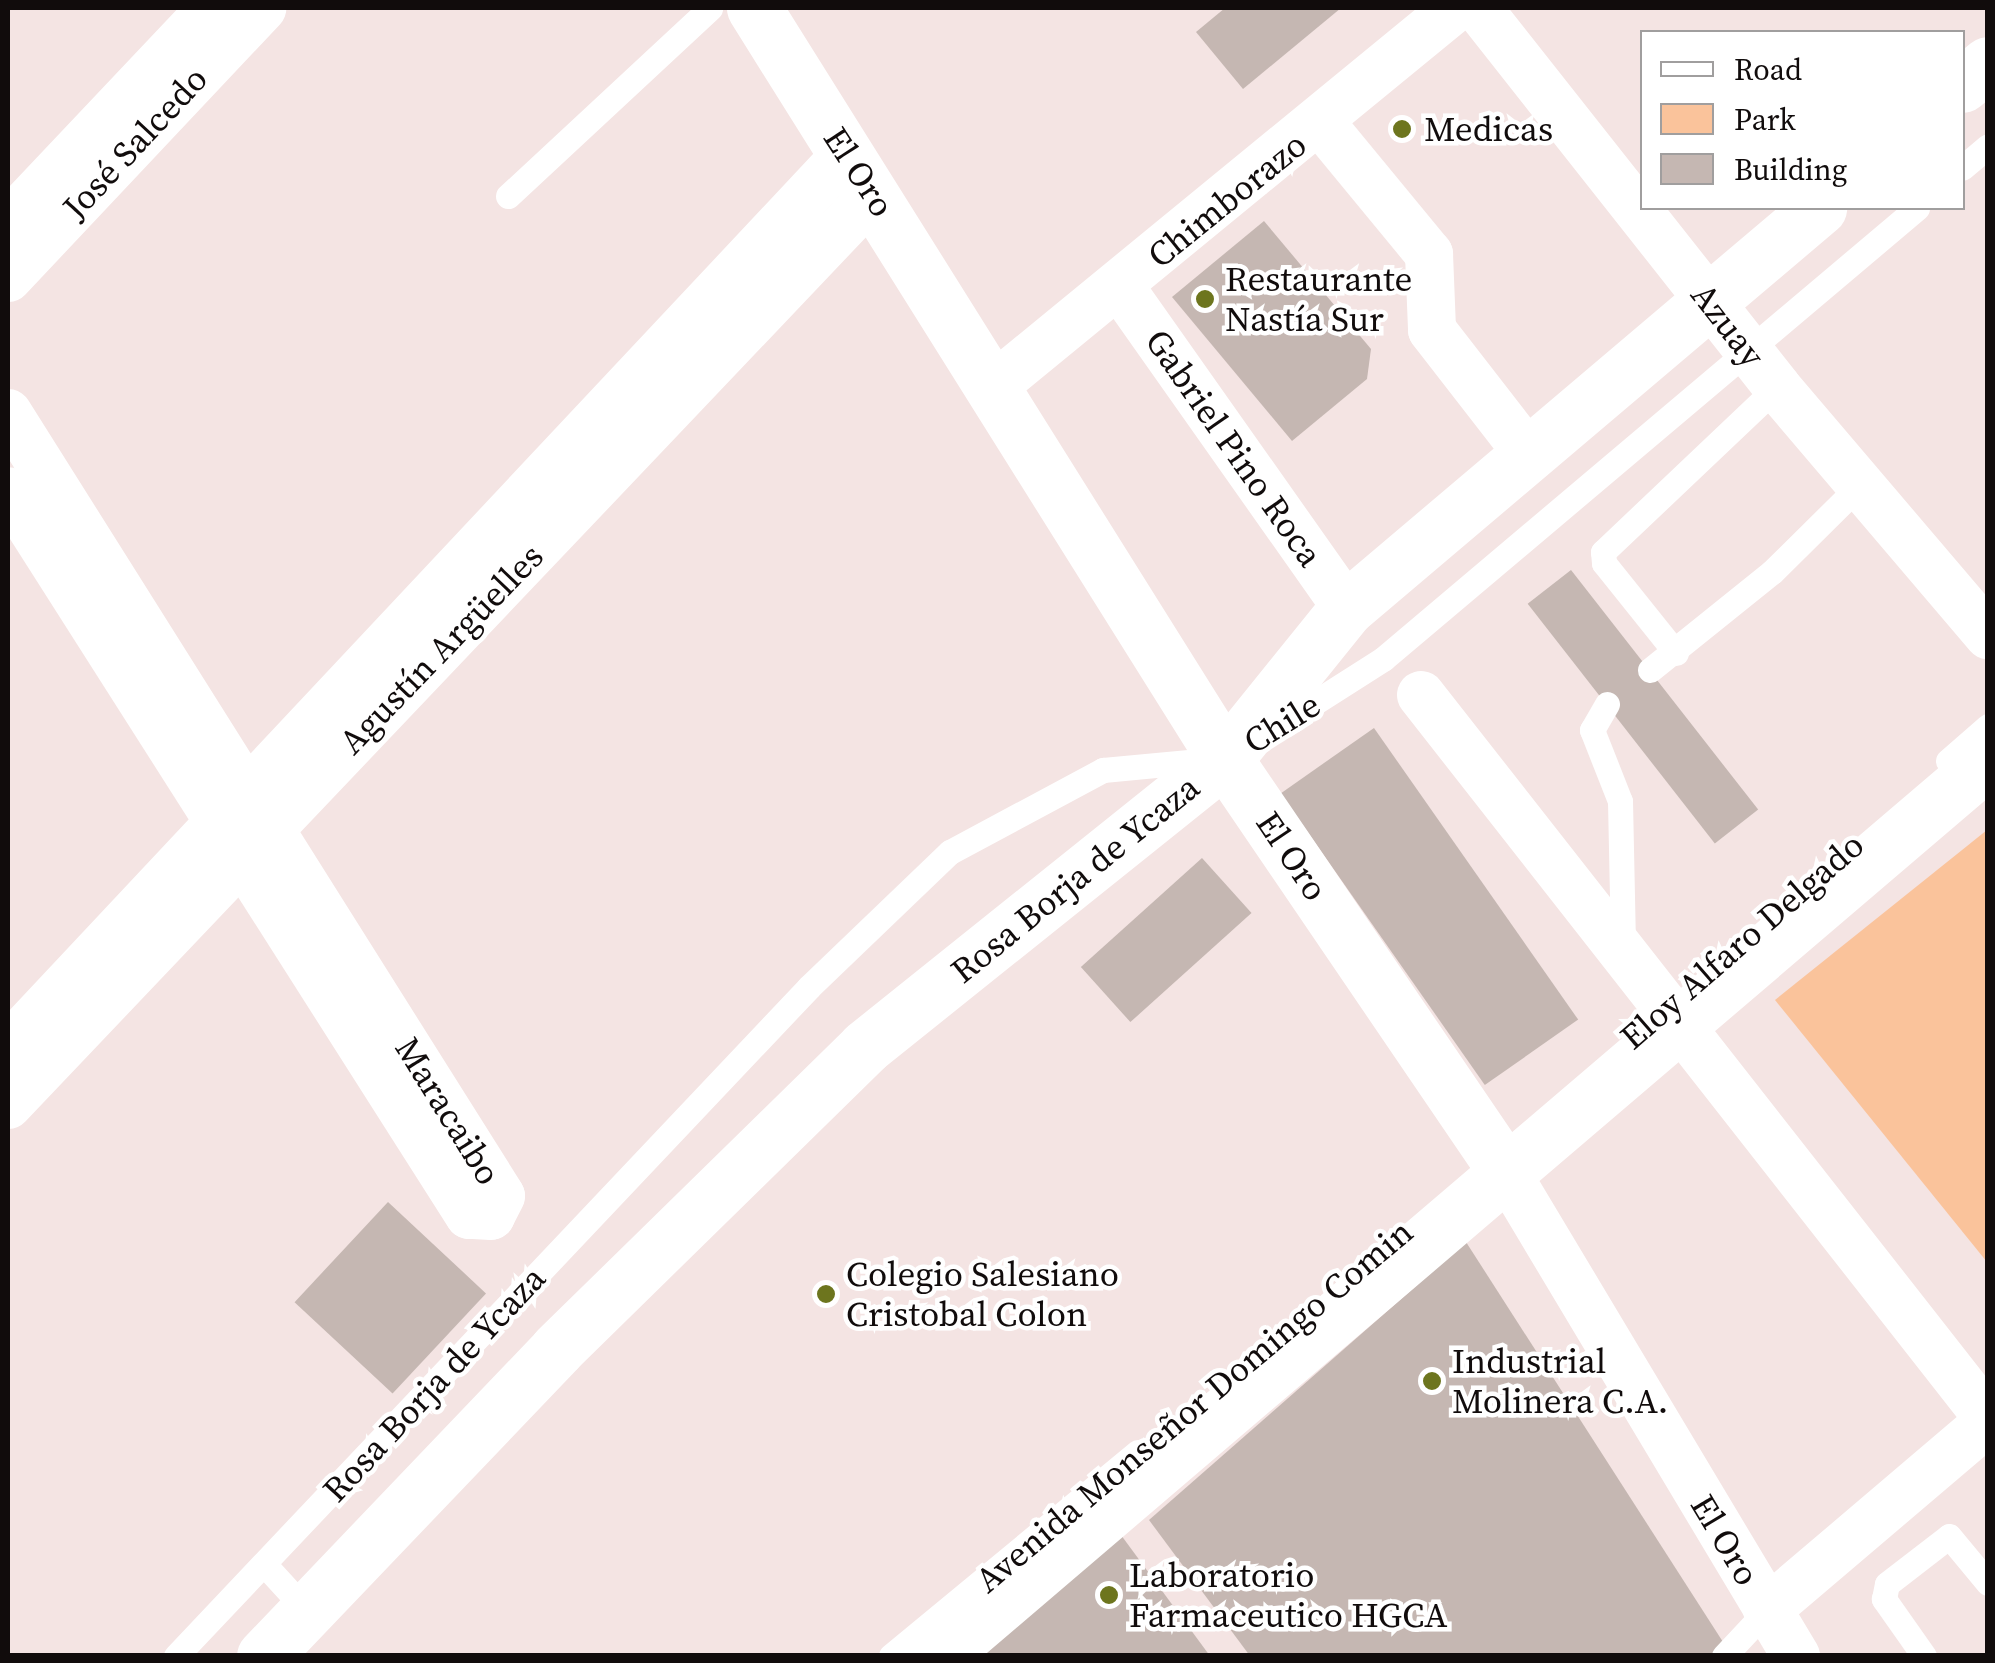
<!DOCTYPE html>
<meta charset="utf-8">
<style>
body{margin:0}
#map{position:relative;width:1995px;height:1663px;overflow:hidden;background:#f4e4e3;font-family:"Source Serif 4",serif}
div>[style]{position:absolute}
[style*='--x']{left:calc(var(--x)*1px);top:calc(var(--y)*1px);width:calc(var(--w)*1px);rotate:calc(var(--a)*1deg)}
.green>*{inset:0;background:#fac39b}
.building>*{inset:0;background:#c5b7b2;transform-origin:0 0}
.service>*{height:25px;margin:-12.5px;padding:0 12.5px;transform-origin:12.5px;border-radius:12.5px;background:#fff}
.minor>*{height:48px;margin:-24px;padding:0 24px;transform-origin:24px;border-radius:24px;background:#fff}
.tertiary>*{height:55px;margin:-27.5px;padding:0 27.5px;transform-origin:27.5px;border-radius:27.5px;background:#fff}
.secondary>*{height:55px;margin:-27.5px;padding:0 27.5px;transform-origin:27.5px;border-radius:27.5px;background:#fff}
.dots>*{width:28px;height:28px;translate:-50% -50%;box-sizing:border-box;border:5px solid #fff;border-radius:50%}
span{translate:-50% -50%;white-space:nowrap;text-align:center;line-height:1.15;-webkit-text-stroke:9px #fff;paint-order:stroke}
.poi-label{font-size:35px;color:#110c0c}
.left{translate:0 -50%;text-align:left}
.street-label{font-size:35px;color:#110c0c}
.frame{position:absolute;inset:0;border:10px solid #110c0c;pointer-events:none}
.legend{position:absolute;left:1640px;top:30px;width:325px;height:180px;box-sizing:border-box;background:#fff;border:2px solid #a09e9e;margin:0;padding:12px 18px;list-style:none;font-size:30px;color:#110c0c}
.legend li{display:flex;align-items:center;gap:20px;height:50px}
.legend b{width:50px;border:2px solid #a09e9e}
</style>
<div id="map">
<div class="green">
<i style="clip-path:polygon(1987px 830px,1987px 1262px,1775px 1000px)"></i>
</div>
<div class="building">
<i style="clip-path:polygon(1225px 8px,1341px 8px,1243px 89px,1196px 32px)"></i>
<i style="clip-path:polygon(1264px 221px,1371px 349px,1367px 379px,1292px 441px,1172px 297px)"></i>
<i style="left:1571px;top:570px;width:304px;height:55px;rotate:52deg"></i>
<i style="left:1374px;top:728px;width:356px;height:114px;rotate:55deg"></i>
<i style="left:1202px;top:858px;width:74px;height:163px;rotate:48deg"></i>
<i style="left:388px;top:1202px;width:134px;height:137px;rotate:43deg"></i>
<i style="clip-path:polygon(1466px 1242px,1732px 1656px,1250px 1656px,1149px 1520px)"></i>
<i style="clip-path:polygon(1121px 1535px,1210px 1656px,981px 1656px)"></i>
</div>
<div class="service">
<i style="--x:1962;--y:168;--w:34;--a:-40"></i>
<i style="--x:508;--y:196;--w:276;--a:-42.9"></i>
<i style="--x:1676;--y:653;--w:115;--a:-128.7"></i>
<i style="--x:1604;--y:563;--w:11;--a:-95"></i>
<i style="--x:1603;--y:552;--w:240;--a:-43.5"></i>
<i style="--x:1650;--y:670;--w:156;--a:-38.8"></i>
<i style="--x:1772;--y:572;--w:125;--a:-44.7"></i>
<i style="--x:1607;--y:704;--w:30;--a:120"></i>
<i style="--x:1592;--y:730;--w:76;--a:68.5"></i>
<i style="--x:1620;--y:801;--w:147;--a:88.8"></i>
<i style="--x:1270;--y:731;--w:134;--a:-32.5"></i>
<i style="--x:1383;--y:659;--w:699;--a:-40.18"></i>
<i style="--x:1948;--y:761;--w:53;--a:-41.2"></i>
<i style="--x:264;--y:1564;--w:64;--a:47.5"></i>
<i style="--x:176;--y:1656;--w:921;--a:-46.58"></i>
<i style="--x:809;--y:987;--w:195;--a:-43.8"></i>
<i style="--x:950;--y:852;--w:174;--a:-28.2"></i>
<i style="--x:1103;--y:770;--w:105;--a:-5.4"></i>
<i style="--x:891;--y:1656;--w:320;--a:-39.6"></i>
<i style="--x:1724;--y:1656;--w:63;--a:-46.9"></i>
<i style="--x:1924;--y:1656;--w:70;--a:-125.1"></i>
<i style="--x:1884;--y:1599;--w:15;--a:-79"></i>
<i style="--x:1887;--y:1584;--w:78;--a:-37.7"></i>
<i style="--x:1949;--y:1536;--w:61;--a:50.3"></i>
</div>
<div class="minor">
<i style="--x:1478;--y:8;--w:483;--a:51.7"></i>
<i style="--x:1777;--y:387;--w:326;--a:49.6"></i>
<i style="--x:1321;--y:123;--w:170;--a:50.5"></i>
<i style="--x:1429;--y:254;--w:76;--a:87.7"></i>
<i style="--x:1432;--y:330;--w:158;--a:52.2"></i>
<i style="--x:8;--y:223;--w:296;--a:-46.6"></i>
<i style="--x:8;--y:278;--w:371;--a:-46.7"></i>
<i style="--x:1121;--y:288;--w:392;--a:54.8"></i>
<i style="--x:994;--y:386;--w:596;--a:-39.35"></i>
<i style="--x:8;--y:413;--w:925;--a:57.8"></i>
<i style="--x:501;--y:1196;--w:22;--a:117"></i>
<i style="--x:491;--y:1216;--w:22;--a:-177"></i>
<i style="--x:469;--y:1215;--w:858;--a:-122.49"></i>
<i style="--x:1421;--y:695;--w:919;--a:51.9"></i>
<i style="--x:8;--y:1047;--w:1226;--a:-46.82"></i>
<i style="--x:8;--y:1105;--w:1257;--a:-46.45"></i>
<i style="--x:1508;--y:1175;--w:561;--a:59.09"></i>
<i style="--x:1767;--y:1610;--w:290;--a:-40.4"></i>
</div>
<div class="tertiary">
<i style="--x:754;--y:8;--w:886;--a:57.91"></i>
<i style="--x:1225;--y:759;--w:503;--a:55.77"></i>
</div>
<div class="secondary">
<i style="--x:1962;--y:85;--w:33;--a:-39"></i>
<i style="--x:264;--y:1656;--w:424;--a:-46.3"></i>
<i style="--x:557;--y:1349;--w:431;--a:-44.4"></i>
<i style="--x:865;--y:1047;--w:461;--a:-38.7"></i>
<i style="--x:1225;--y:759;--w:194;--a:-51.1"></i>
<i style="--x:1347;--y:608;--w:619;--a:-40.28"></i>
<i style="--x:940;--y:1656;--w:1378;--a:-40.5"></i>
</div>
<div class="dots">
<i style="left:1402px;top:129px;background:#6d751e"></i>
<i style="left:1205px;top:299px;background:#6d751e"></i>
<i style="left:826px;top:1294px;background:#6d751e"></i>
<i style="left:1432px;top:1381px;background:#6d751e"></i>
<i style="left:1109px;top:1595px;background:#6d751e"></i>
</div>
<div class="poi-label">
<span class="left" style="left:1424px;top:129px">Medicas</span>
<span class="left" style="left:1225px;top:299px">Restaurante<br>Nastía Sur</span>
<span class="left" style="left:846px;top:1294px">Colegio Salesiano<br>Cristobal Colon</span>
<span class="left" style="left:1452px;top:1381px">Industrial<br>Molinera C.A.</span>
<span class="left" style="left:1129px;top:1595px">Laboratorio<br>Farmaceutico HGCA</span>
</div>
<div class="street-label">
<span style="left:135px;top:143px;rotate:-47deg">José Salcedo</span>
<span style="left:859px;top:172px;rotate:57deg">El Oro</span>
<span style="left:1227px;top:200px;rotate:-39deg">Chimborazo</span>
<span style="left:1728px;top:325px;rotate:52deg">Azuay</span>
<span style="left:1234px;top:448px;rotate:55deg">Gabriel Pino Roca</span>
<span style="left:441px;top:649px;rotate:-46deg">Agustín Argüelles</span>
<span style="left:1282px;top:723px;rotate:-32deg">Chile</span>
<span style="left:1292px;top:856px;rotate:56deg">El Oro</span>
<span style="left:1075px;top:879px;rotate:-39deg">Rosa Borja de Ycaza</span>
<span style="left:1742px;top:941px;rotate:-41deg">Eloy Alfaro Delgado</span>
<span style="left:448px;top:1111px;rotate:58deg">Maracaibo</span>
<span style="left:434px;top:1384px;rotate:-47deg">Rosa Borja de Ycaza</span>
<span style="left:1194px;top:1406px;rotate:-40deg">Avenida Monseñor Domingo Comin</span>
<span style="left:1725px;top:1540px;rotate:59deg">El Oro</span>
</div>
<div class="frame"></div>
<ul class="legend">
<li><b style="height:12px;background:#fff"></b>Road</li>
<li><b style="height:28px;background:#fac39b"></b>Park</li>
<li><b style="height:28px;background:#c5b7b2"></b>Building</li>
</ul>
</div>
